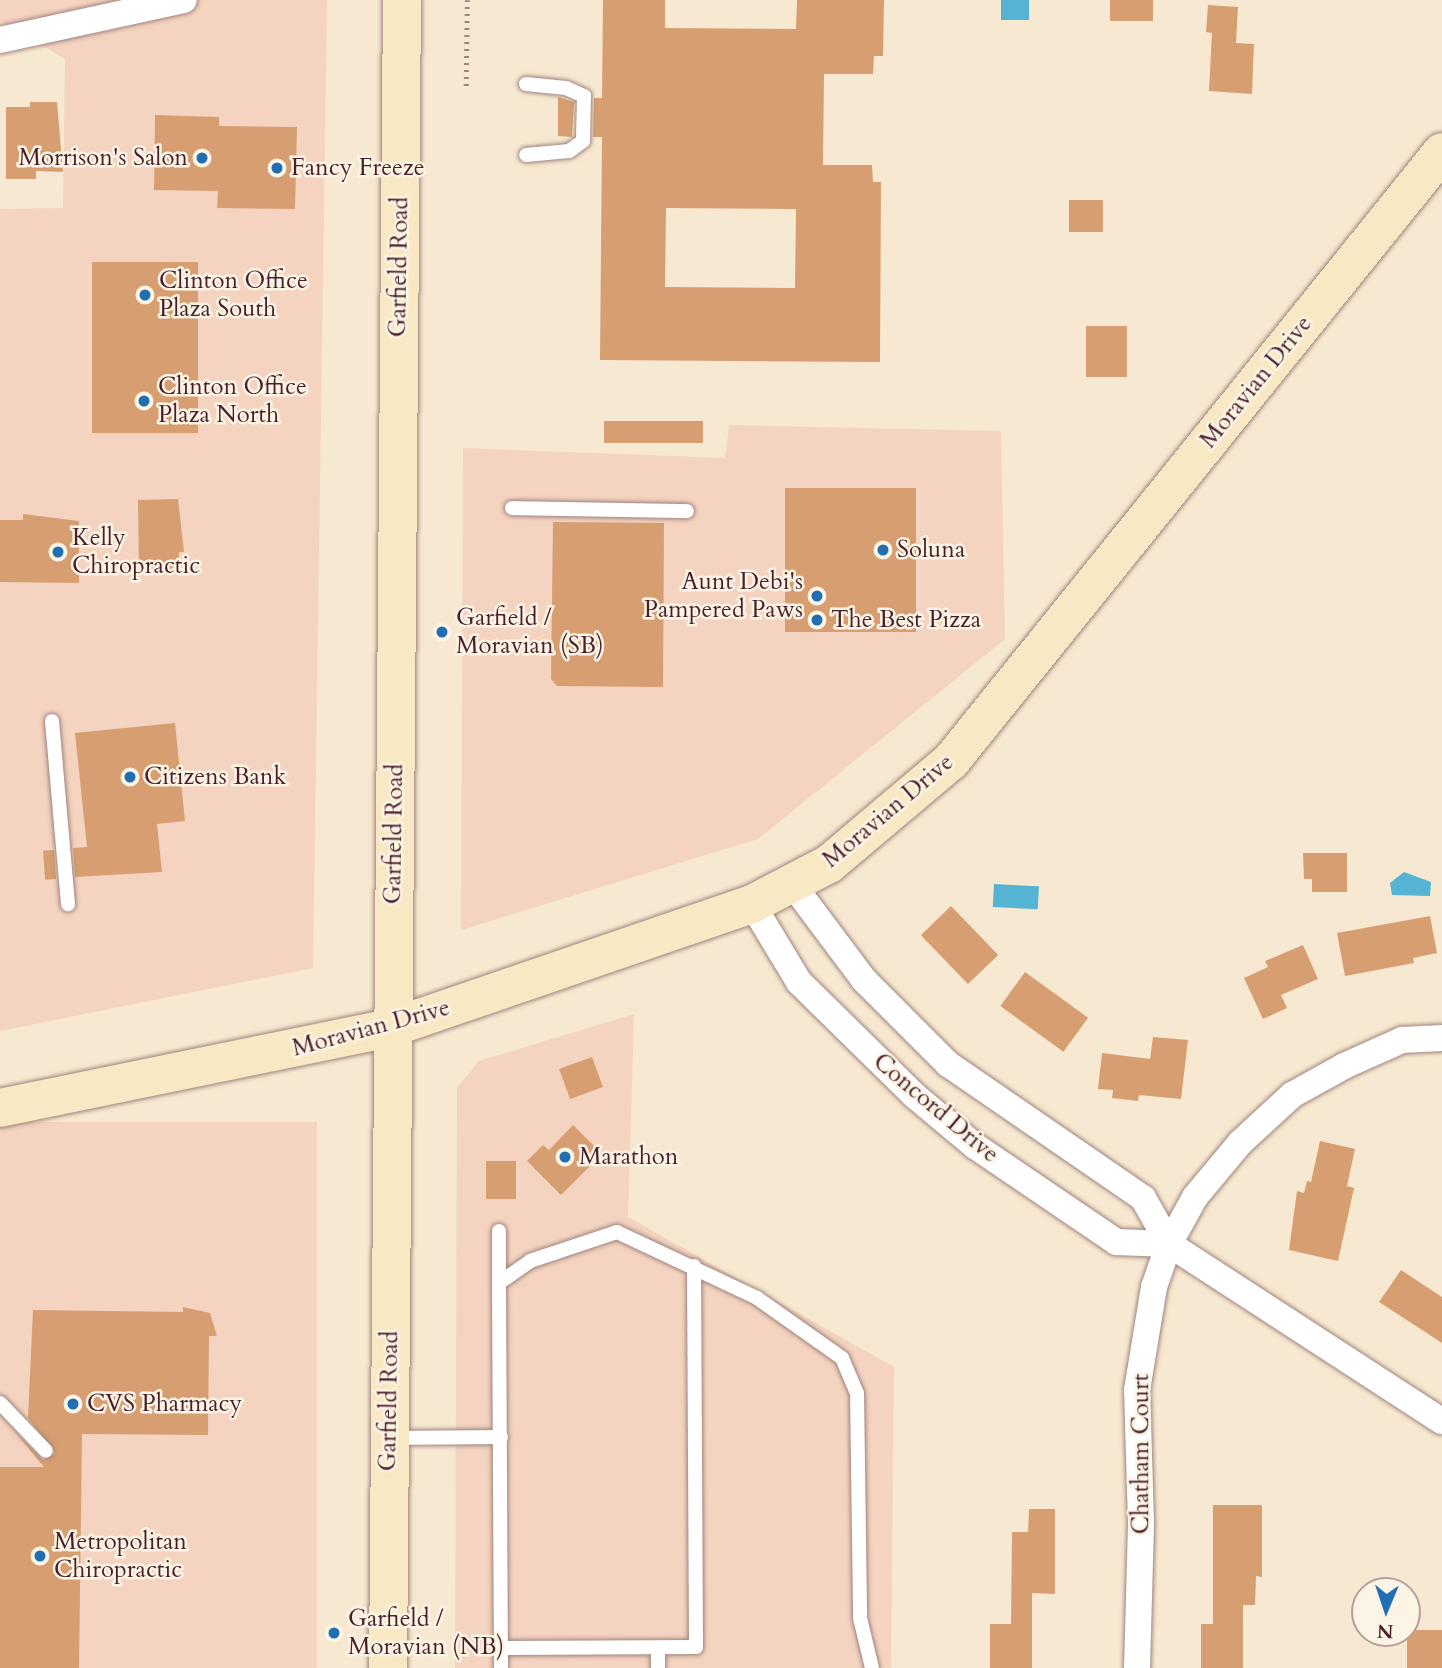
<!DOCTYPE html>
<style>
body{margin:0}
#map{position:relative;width:1442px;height:1668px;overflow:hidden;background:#f7e9d1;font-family:Cardo,serif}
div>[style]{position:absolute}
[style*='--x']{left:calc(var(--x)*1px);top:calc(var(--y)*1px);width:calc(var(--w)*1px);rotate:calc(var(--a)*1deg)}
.built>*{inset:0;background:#f4d3c0;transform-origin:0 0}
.water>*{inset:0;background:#55b3d4;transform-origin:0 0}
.building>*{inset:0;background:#d79e71;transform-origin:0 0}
.path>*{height:4.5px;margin-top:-2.25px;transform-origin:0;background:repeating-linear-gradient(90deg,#a0847e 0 2px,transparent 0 7px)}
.roads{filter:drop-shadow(0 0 2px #a0847e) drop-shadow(0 0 2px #a0847e)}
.lane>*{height:14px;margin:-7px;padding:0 7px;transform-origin:7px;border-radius:7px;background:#fff}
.street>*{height:26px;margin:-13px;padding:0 13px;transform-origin:13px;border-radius:13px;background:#fff}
.secondary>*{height:38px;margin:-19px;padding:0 19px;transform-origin:19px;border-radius:19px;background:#f8e8c3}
.dots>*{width:19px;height:19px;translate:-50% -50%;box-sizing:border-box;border:4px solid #fcf5e5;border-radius:50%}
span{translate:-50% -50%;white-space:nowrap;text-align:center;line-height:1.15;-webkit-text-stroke:5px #fcf5e5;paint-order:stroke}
.poi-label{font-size:24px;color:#4a1f2b}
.right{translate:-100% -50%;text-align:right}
.left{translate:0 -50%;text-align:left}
.street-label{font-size:24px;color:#4a1f2b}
.north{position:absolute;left:1351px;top:1577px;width:70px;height:70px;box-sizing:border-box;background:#fcf5e5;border:2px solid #b59f9b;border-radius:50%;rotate:182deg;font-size:19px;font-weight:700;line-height:28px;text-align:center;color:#4a1f2b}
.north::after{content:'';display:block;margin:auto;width:24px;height:32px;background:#1f6fb2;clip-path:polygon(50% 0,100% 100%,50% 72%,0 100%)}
</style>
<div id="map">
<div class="built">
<i style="clip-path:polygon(0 0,327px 0,313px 968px,0 1031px,0 209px,63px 208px,65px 59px,0 21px)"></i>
<i style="clip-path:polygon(729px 425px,1001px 431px,1005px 639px,758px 839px,461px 930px,463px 448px,725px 458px)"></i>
<i style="clip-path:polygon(634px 1014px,628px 1217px,894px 1367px,891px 1668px,455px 1668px,457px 1088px,479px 1061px)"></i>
<i style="left:317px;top:1122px;width:546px;height:324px;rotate:90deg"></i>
</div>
<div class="water">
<i style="left:1001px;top:0;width:28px;height:20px"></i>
<i style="clip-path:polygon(1404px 872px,1431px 882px,1430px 896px,1392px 895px,1390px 883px)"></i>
<i style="left:994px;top:884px;width:45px;height:23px;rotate:3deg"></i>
</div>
<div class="building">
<i style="clip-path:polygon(evenodd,603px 0,665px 0,665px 28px,796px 29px,797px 0,884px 0,883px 56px,874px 56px,873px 74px,824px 74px,823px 165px,872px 165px,873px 182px,881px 182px,880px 362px,600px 360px,602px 137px,593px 137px,594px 98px,602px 98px,603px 0,666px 208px,796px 209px,795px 288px,665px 287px,666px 208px)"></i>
<i style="left:1110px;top:0;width:43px;height:21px"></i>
<i style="clip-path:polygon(1208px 5px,1238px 7px,1236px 43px,1254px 44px,1252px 94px,1209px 91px,1212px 33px,1206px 32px)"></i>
<i style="clip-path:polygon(558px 97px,574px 102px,572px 137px,558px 136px)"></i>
<i style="clip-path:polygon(30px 102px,57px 102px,63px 172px,36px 171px,36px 179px,6px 179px,6px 107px,30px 107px)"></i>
<i style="clip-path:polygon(155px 115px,219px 117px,219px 126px,297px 127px,295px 209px,217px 208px,218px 191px,154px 190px)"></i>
<i style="left:1103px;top:200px;width:32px;height:34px;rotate:90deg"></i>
<i style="left:92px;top:262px;width:106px;height:171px"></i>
<i style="left:1086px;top:326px;width:41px;height:51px"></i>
<i style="left:604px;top:421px;width:99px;height:22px"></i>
<i style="left:785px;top:488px;width:131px;height:144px"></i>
<i style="clip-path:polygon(178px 499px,184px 552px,179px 552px,179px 569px,139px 569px,138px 500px)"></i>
<i style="clip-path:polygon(23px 514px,79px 521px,79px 583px,0 582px,0 520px,23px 520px)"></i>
<i style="clip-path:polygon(553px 522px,664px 523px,663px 687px,557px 686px,551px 679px)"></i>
<i style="clip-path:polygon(175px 723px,185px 821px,157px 824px,162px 872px,75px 877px,73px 848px,87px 847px,75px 733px)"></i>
<i style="left:54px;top:850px;width:29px;height:11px;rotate:86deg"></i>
<i style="clip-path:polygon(1303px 853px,1347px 853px,1347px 892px,1312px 892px,1312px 879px,1304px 879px)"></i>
<i style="left:951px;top:906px;width:68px;height:42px;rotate:46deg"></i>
<i style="clip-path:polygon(1430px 916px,1437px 953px,1413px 958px,1414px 963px,1345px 976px,1337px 933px)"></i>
<i style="clip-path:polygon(1303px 945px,1318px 979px,1281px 995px,1287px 1008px,1263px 1019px,1244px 978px,1268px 967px,1265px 961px)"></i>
<i style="left:1025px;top:972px;width:78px;height:42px;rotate:36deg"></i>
<i style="clip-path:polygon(1153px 1037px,1188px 1040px,1181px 1099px,1139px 1095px,1138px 1101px,1112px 1098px,1113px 1090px,1098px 1089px,1102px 1053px,1150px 1059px)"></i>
<i style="left:592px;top:1057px;width:32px;height:35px;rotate:70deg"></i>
<i style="clip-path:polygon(573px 1125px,602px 1154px,561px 1195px,527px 1161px,543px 1145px,549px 1150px)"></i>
<i style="clip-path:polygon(1320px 1141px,1355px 1149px,1347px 1186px,1354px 1188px,1338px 1261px,1289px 1250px,1297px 1191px,1304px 1193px,1307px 1181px,1311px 1182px)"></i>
<i style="left:486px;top:1161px;width:30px;height:38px"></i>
<i style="clip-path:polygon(1401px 1270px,1442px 1297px,1442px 1343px,1379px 1302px)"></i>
<i style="clip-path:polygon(183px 1307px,210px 1313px,217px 1336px,209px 1336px,208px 1435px,82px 1434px,79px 1668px,0 1668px,0 1467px,44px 1467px,14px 1431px,43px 1460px,55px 1453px,28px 1418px,33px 1310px,183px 1312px)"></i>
<i style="clip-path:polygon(1213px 1505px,1262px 1505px,1262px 1577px,1256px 1576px,1255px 1605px,1243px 1605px,1243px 1668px,1201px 1668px,1201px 1624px,1213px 1624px)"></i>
<i style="clip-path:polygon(1029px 1509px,1055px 1509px,1055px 1594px,1032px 1593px,1032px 1668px,990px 1668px,990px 1624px,1011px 1624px,1012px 1532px,1028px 1532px)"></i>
<i style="left:1407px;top:1630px;width:35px;height:38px"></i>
</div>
<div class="path">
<i style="--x:466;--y:86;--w:86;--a:-89.3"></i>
</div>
<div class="roads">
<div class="lane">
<i style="--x:526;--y:84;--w:40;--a:5.7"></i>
<i style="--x:566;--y:88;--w:20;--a:24"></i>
<i style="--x:584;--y:96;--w:45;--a:91.3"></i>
<i style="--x:583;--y:141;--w:17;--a:144"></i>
<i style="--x:569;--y:151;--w:43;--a:174.7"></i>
<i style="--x:512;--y:508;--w:175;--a:1"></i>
<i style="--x:52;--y:721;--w:184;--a:85"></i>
<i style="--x:499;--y:1283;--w:52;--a:-90"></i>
<i style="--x:0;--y:1403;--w:66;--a:46.2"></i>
<i style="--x:391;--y:1438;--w:110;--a:-0.5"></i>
<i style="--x:501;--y:1648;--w:195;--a:-0.3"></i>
<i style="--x:696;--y:1647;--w:381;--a:-90.3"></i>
<i style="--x:658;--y:1648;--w:20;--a:90"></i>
<i style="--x:501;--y:1668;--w:385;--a:-90.3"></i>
<i style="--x:499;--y:1283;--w:38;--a:-35"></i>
<i style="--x:530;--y:1261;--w:92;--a:-18.4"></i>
<i style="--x:617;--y:1232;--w:155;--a:25.2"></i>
<i style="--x:757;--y:1298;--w:104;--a:35.2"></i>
<i style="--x:842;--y:1358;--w:38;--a:67"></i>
<i style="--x:857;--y:1393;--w:225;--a:89.2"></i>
<i style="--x:860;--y:1618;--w:51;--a:76.5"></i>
</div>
<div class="street">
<i style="--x:0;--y:40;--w:188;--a:-12.3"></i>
<i style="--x:793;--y:885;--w:119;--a:53.2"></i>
<i style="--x:864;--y:980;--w:119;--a:45"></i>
<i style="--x:948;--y:1064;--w:237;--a:34.5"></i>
<i style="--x:1143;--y:1198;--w:53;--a:60.5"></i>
<i style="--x:1169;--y:1244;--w:325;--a:33"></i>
<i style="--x:752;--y:904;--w:91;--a:58.9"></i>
<i style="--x:799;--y:982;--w:161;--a:44.5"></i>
<i style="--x:914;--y:1095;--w:80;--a:39.9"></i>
<i style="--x:975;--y:1146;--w:171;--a:34.2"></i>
<i style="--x:1116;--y:1242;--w:53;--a:2.2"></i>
<i style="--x:1137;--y:1668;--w:145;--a:-88.4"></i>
<i style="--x:1141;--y:1523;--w:133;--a:-91.7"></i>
<i style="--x:1137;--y:1390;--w:104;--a:-80.6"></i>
<i style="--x:1154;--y:1287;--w:46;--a:-70.8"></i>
<i style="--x:1169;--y:1244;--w:54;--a:-61"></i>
<i style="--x:1195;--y:1197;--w:70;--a:-50.2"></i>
<i style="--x:1240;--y:1143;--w:71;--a:-42.7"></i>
<i style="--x:1292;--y:1095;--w:60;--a:-29.1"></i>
<i style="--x:1344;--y:1066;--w:64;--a:-24.1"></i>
<i style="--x:1402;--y:1040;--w:40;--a:-2.9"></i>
</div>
<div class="secondary">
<i style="--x:0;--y:1108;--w:401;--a:-11.6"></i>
<i style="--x:393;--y:1027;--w:379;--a:-18.9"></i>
<i style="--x:752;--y:904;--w:87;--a:-27.5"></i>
<i style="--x:829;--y:864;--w:160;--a:-40.2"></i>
<i style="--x:951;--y:761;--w:782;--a:-51.12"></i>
<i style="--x:388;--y:1668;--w:1668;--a:-89.52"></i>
</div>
</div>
<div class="dots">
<i style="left:202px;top:158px;background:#1f6fb2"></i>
<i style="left:277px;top:168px;background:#1f6fb2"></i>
<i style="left:145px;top:295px;background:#1f6fb2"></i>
<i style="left:144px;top:401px;background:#1f6fb2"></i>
<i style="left:883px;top:550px;background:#1f6fb2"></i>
<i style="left:58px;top:552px;background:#1f6fb2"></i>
<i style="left:817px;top:596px;background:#1f6fb2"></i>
<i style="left:817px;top:620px;background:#1f6fb2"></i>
<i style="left:442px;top:632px;background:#1f6fb2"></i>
<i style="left:130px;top:777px;background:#1f6fb2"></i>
<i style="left:565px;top:1157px;background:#1f6fb2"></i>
<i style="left:73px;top:1404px;background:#1f6fb2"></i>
<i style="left:40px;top:1556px;background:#1f6fb2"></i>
<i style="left:334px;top:1633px;background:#1f6fb2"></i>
</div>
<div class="poi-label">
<span class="right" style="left:188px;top:158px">Morrison's Salon</span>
<span class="left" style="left:291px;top:168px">Fancy Freeze</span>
<span class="left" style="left:159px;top:295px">Clinton Office<br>Plaza South</span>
<span class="left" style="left:158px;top:401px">Clinton Office<br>Plaza North</span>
<span class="left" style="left:72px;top:552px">Kelly<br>Chiropractic</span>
<span class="left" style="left:897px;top:550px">Soluna</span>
<span class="right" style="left:803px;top:596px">Aunt Debi's<br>Pampered Paws</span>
<span class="left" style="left:456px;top:632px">Garfield /<br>Moravian (SB)</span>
<span class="left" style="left:831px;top:620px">The Best Pizza</span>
<span class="left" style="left:144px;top:777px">Citizens Bank</span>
<span class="left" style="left:579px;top:1157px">Marathon</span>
<span class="left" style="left:87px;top:1404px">CVS Pharmacy</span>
<span class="left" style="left:54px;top:1556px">Metropolitan<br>Chiropractic</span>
<span class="left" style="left:348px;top:1633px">Garfield /<br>Moravian (NB)</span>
</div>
<div class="street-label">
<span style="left:399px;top:267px;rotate:-89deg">Garfield Road</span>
<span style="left:1256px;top:382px;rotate:-51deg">Moravian Drive</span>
<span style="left:888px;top:811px;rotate:-40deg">Moravian Drive</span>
<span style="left:394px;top:834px;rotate:-89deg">Garfield Road</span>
<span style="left:371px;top:1028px;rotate:-15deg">Moravian Drive</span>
<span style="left:936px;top:1108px;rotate:40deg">Concord Drive</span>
<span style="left:389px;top:1401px;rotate:-89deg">Garfield Road</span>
<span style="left:1141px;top:1454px;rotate:-90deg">Chatham Court</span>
</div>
<div class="north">N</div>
</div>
